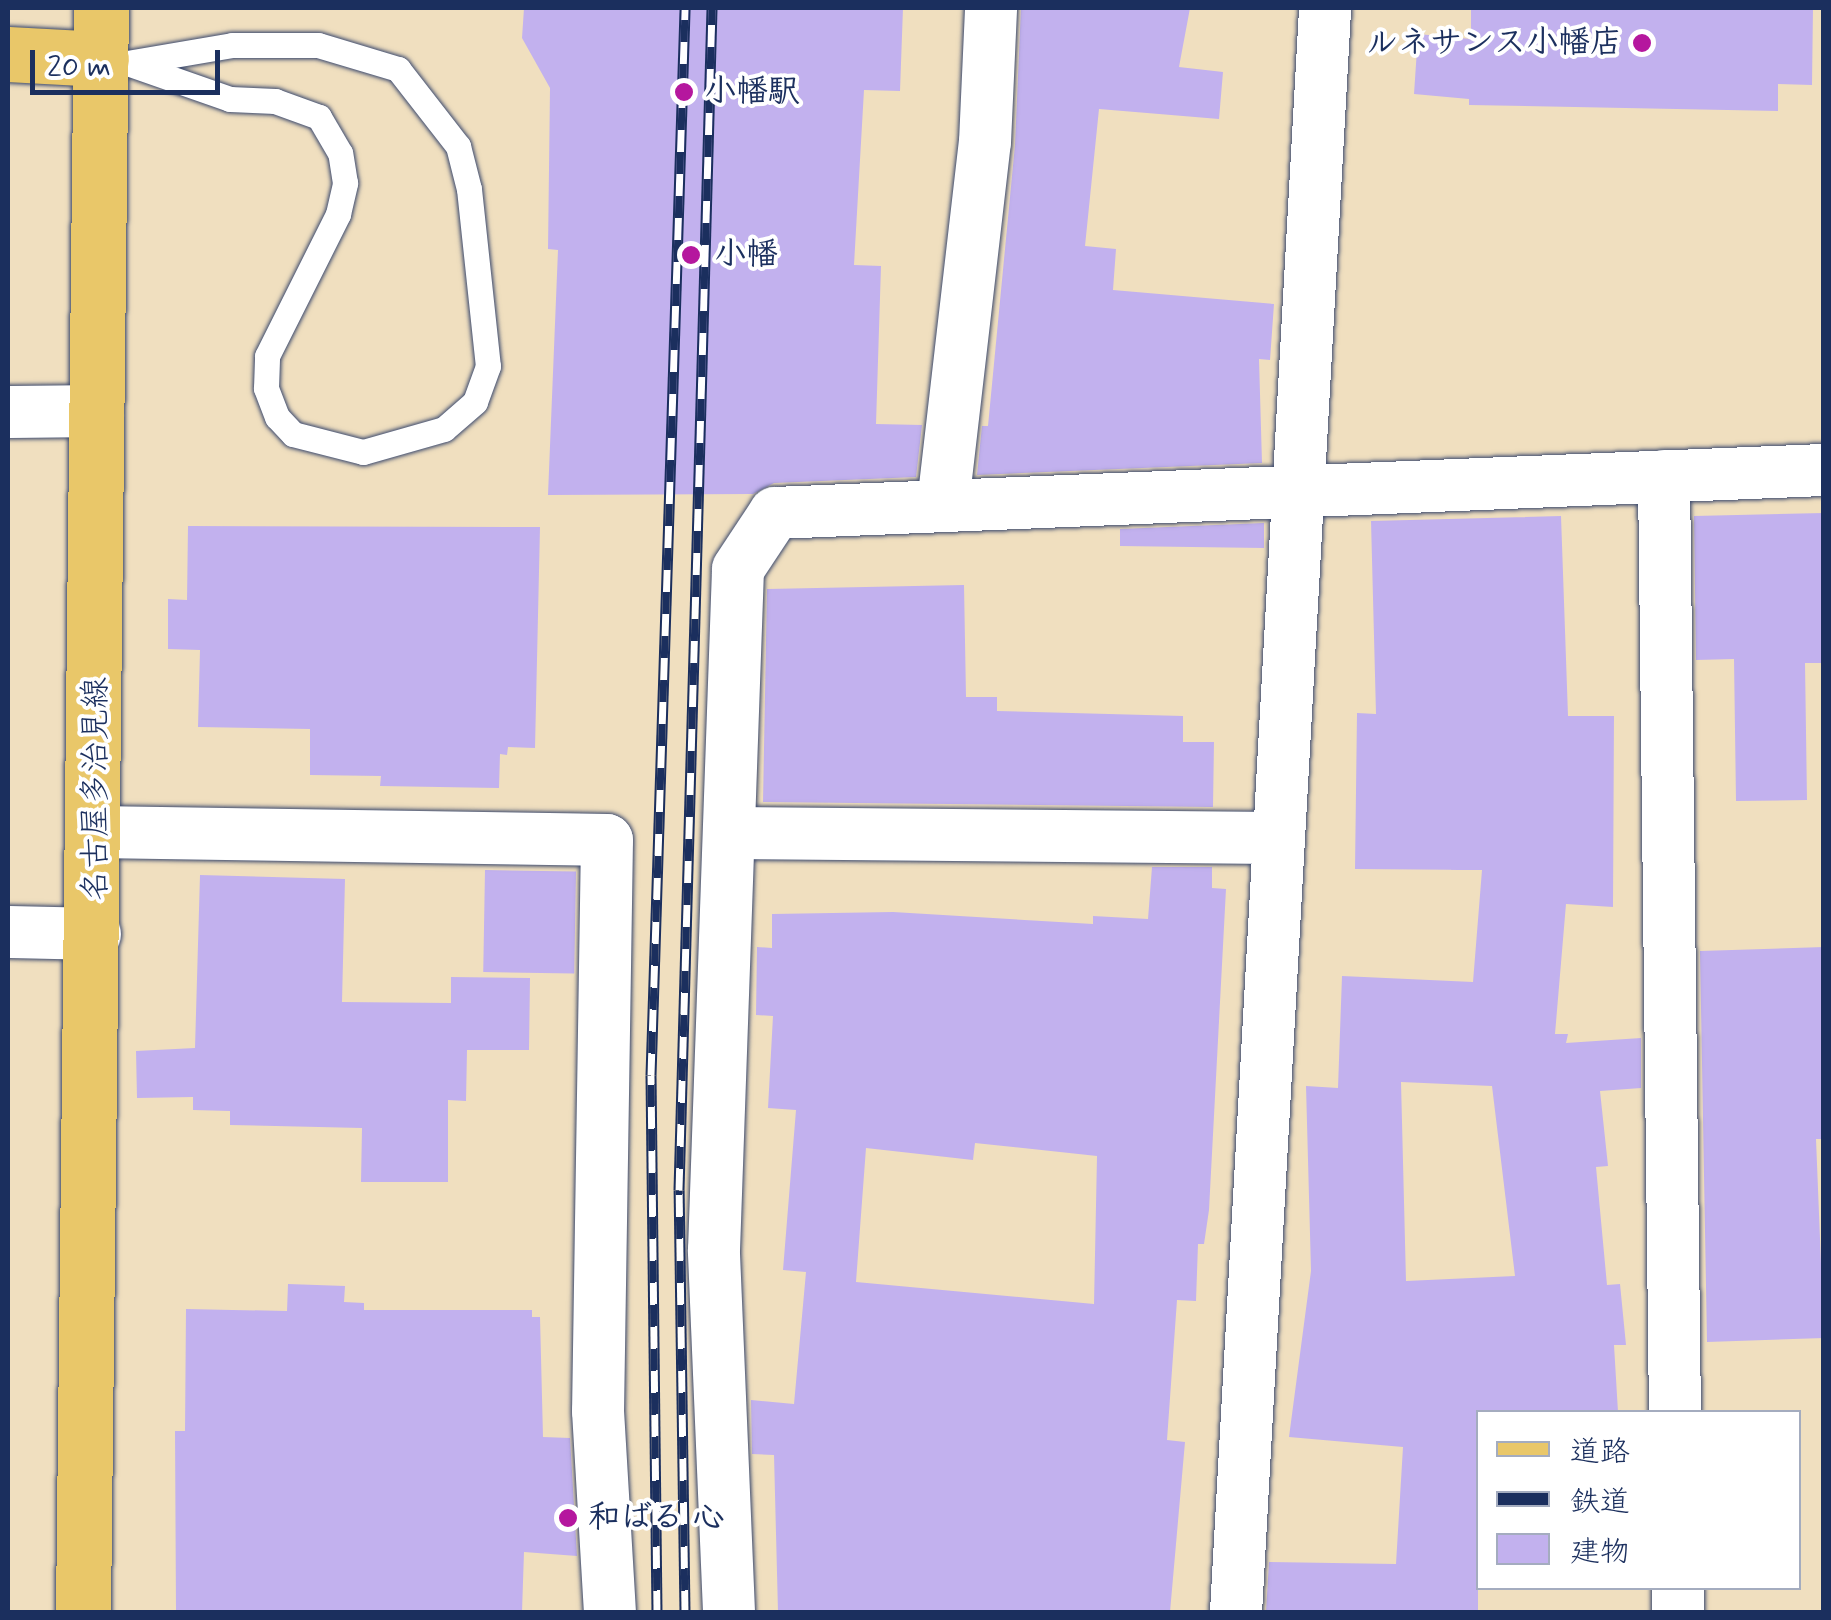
<!DOCTYPE html>
<meta charset="utf-8">
<style>
body{margin:0}
#map{position:relative;width:1831px;height:1620px;overflow:hidden;background:#f0dfbf;font-family:Mynerve,"Klee One",sans-serif}
div>[style]{position:absolute}
[style*='--x']{left:calc(var(--x)*1px);top:calc(var(--y)*1px);width:calc(var(--w)*1px);rotate:calc(var(--a)*1deg)}
.building>*{inset:0;background:#c2b1ee;transform-origin:0 0}
.roads{filter:drop-shadow(0 0 2px #3b496d) drop-shadow(0 0 2px #3b496d)}
.lane>*{height:25px;margin:-12.5px;padding:0 12.5px;transform-origin:12.5px;border-radius:12.5px;background:#fff}
.street>*{height:52px;margin:-26px;padding:0 26px;transform-origin:26px;border-radius:26px;background:#fff}
.primary>*{height:55px;margin:-27.5px;padding:0 27.5px;transform-origin:27.5px;border-radius:27.5px;background:#e9c769}
.rail>*{height:11px;margin-top:-5.5px;transform-origin:0;background:repeating-linear-gradient(90deg,#fff 0 22px,#1b2f5e 0 44px);box-sizing:border-box;border-block:2px solid #1b2f5e}
.dots>*{width:28px;height:28px;translate:-50% -50%;box-sizing:border-box;border:5px solid #fff;border-radius:50%}
span{translate:-50% -50%;white-space:nowrap;text-align:center;line-height:1.15;-webkit-text-stroke:8px #fff;paint-order:stroke}
.poi-label{font-size:32px;color:#1b2f5e;font-weight:700}
.right{translate:-100% -50%;text-align:right}
.left{translate:0 -50%;text-align:left}
.street-label{font-size:32px;color:#1b2f5e}
.frame{position:absolute;inset:0;border:10px solid #1b2f5e;pointer-events:none}
.legend{position:absolute;left:1476px;top:1410px;width:325px;height:180px;box-sizing:border-box;background:#fff;border:2px solid #a4acbf;margin:0;padding:12px 18px;list-style:none;font-size:30px;color:#1b2f5e}
.legend li{display:flex;align-items:center;gap:20px;height:50px}
.legend b{width:50px;border:2px solid #a4acbf}
.scale{position:absolute;left:30px;top:50px;width:190px;height:45px;box-sizing:border-box;border:5px solid #1b2f5e;border-top:0;padding-left:12px;font-size:30px;line-height:35px;white-space:nowrap;color:#1b2f5e;-webkit-text-stroke:8px #fff;paint-order:stroke}
</style>
<div id="map">
<div class="building">
<i style="clip-path:polygon(524px 8px,903px 8px,900px 91px,864px 90px,854px 265px,881px 266px,876px 424px,922px 425px,916px 477px,774px 483px,753px 494px,548px 495px,558px 250px,548px 249px,550px 88px,522px 38px)"></i>
<i style="clip-path:polygon(1021px 8px,1190px 8px,1179px 67px,1223px 72px,1219px 119px,1099px 109px,1085px 246px,1116px 249px,1113px 290px,1274px 304px,1270px 360px,1259px 359px,1262px 463px,977px 475px,982px 426px,988px 426px,1015px 145px)"></i>
<i style="clip-path:polygon(1471px 8px,1813px 8px,1812px 85px,1778px 84px,1778px 111px,1469px 105px,1469px 99px,1414px 94px,1418px 34px,1471px 39px)"></i>
<i style="clip-path:polygon(1824px 513px,1824px 663px,1805px 663px,1807px 800px,1736px 801px,1734px 659px,1696px 660px,1694px 516px)"></i>
<i style="clip-path:polygon(evenodd,1561px 516px,1568px 716px,1614px 716px,1613px 907px,1566px 904px,1555px 1034px,1568px 1034px,1566px 1043px,1641px 1038px,1641px 1088px,1600px 1091px,1608px 1166px,1596px 1167px,1607px 1285px,1620px 1284px,1626px 1345px,1614px 1345px,1618px 1412px,1478px 1412px,1478px 1612px,1266px 1612px,1269px 1562px,1396px 1564px,1403px 1447px,1289px 1437px,1311px 1271px,1306px 1086px,1338px 1088px,1342px 976px,1473px 982px,1482px 870px,1355px 869px,1357px 713px,1376px 714px,1371px 521px,1561px 516px,1401px 1082px,1492px 1086px,1515px 1276px,1406px 1281px,1401px 1082px)"></i>
<i style="clip-path:polygon(1264px 523px,1264px 548px,1120px 546px,1120px 529px)"></i>
<i style="clip-path:polygon(188px 526px,540px 527px,535px 748px,508px 747px,507px 755px,500px 754px,499px 788px,380px 786px,381px 776px,310px 775px,310px 729px,198px 727px,200px 650px,168px 649px,168px 599px,187px 600px)"></i>
<i style="clip-path:polygon(964px 585px,966px 697px,997px 697px,997px 711px,1183px 716px,1183px 742px,1214px 742px,1213px 807px,763px 802px,767px 589px)"></i>
<i style="clip-path:polygon(evenodd,1152px 867px,1212px 867px,1212px 888px,1226px 889px,1209px 1210px,1204px 1244px,1198px 1244px,1196px 1301px,1177px 1300px,1167px 1440px,1185px 1442px,1170px 1612px,778px 1612px,774px 1455px,752px 1454px,751px 1400px,794px 1404px,806px 1272px,783px 1270px,796px 1110px,768px 1108px,773px 1016px,756px 1015px,757px 947px,772px 948px,772px 914px,893px 912px,1093px 924px,1093px 916px,1148px 919px,1152px 867px,975px 1143px,1097px 1156px,1094px 1304px,856px 1282px,866px 1148px,973px 1160px,975px 1143px)"></i>
<i style="left:485px;top:870px;width:91px;height:102px;rotate:1deg"></i>
<i style="clip-path:polygon(200px 875px,345px 879px,342px 1002px,451px 1003px,451px 977px,530px 978px,529px 1050px,467px 1050px,466px 1101px,448px 1100px,448px 1182px,361px 1182px,362px 1128px,230px 1125px,230px 1111px,193px 1110px,193px 1097px,137px 1098px,136px 1051px,195px 1048px)"></i>
<i style="clip-path:polygon(1824px 947px,1824px 1139px,1816px 1139px,1824px 1338px,1707px 1342px,1700px 951px)"></i>
<i style="clip-path:polygon(288px 1284px,345px 1286px,344px 1302px,364px 1303px,364px 1310px,532px 1310px,532px 1317px,540px 1317px,543px 1437px,570px 1438px,577px 1556px,524px 1552px,522px 1612px,176px 1612px,175px 1431px,185px 1431px,186px 1309px,287px 1311px)"></i>
</div>
<div class="roads">
<div class="lane">
<i style="--x:232;--y:45;--w:86;--a:0"></i>
<i style="--x:318;--y:45;--w:84;--a:16.7"></i>
<i style="--x:398;--y:69;--w:98;--a:52.1"></i>
<i style="--x:458;--y:146;--w:44;--a:75.7"></i>
<i style="--x:469;--y:189;--w:178;--a:83.9"></i>
<i style="--x:488;--y:366;--w:38;--a:110"></i>
<i style="--x:475;--y:402;--w:41;--a:138.9"></i>
<i style="--x:444;--y:429;--w:84;--a:164.1"></i>
<i style="--x:363;--y:452;--w:72;--a:-165.6"></i>
<i style="--x:293;--y:434;--w:23;--a:-133"></i>
<i style="--x:277;--y:417;--w:31;--a:-111"></i>
<i style="--x:266;--y:388;--w:32;--a:-88"></i>
<i style="--x:267;--y:356;--w:159;--a:-63.4"></i>
<i style="--x:338;--y:214;--w:32;--a:-77"></i>
<i style="--x:345;--y:183;--w:30;--a:-99"></i>
<i style="--x:340;--y:153;--w:42;--a:-120.3"></i>
<i style="--x:319;--y:117;--w:47;--a:-160"></i>
<i style="--x:275;--y:101;--w:45;--a:-177.5"></i>
<i style="--x:230;--y:99;--w:109;--a:-160.7"></i>
<i style="--x:127;--y:63;--w:107;--a:-9.7"></i>
</div>
<div class="street">
<i style="--x:8;--y:412;--w:90;--a:-0.6"></i>
<i style="--x:1664;--y:476;--w:936;--a:89.33"></i>
<i style="--x:943;--y:504;--w:364;--a:-83.4"></i>
<i style="--x:985;--y:142;--w:134;--a:-87.4"></i>
<i style="--x:96;--y:832;--w:511;--a:0.9"></i>
<i style="--x:607;--y:840;--w:571;--a:90.9"></i>
<i style="--x:598;--y:1411;--w:201;--a:86.6"></i>
<i style="--x:733;--y:833;--w:542;--a:0.53"></i>
<i style="--x:8;--y:932;--w:87;--a:1.3"></i>
<i style="--x:1678;--y:1588;--w:24;--a:90"></i>
<i style="--x:729;--y:1612;--w:362;--a:-92.4"></i>
<i style="--x:714;--y:1250;--w:681;--a:-87.98"></i>
<i style="--x:738;--y:569;--w:67;--a:-56.5"></i>
<i style="--x:775;--y:513;--w:1050;--a:-2.35"></i>
<i style="--x:1236;--y:1612;--w:1606;--a:-86.82"></i>
</div>
<div class="primary">
<i style="--x:8;--y:54;--w:93;--a:3.1"></i>
<i style="--x:83;--y:1612;--w:1604;--a:-89.36"></i>
</div>
</div>
<div class="rail">
<i style="--x:657;--y:1612;--w:537;--a:-90.64"></i>
<i style="--x:651;--y:1075;--w:1068;--a:-88.17"></i>
<i style="--x:685;--y:1612;--w:422;--a:-90.8"></i>
<i style="--x:679;--y:1190;--w:1182;--a:-88.4"></i>
</div>
<div class="dots">
<i style="left:1642px;top:43px;background:#b5179e"></i>
<i style="left:684px;top:92px;background:#b5179e"></i>
<i style="left:691px;top:255px;background:#b5179e"></i>
<i style="left:568px;top:1518px;background:#b5179e"></i>
</div>
<div class="poi-label">
<span class="right" style="left:1622px;top:43px">ルネサンス小幡店</span>
<span class="left" style="left:704px;top:92px">小幡駅</span>
<span class="left" style="left:714px;top:255px">小幡</span>
<span class="left" style="left:588px;top:1518px">和ばる 心</span>
</div>
<div class="street-label">
<span style="left:96px;top:789px;rotate:-90deg">名古屋多治見線</span>
</div>
<div class="frame"></div>
<ul class="legend">
<li><b style="height:12px;background:#e9c769"></b>道路</li>
<li><b style="height:12px;background:#1b2f5e"></b>鉄道</li>
<li><b style="height:28px;background:#c2b1ee"></b>建物</li>
</ul>
<div class="scale">20 m</div>
</div>
